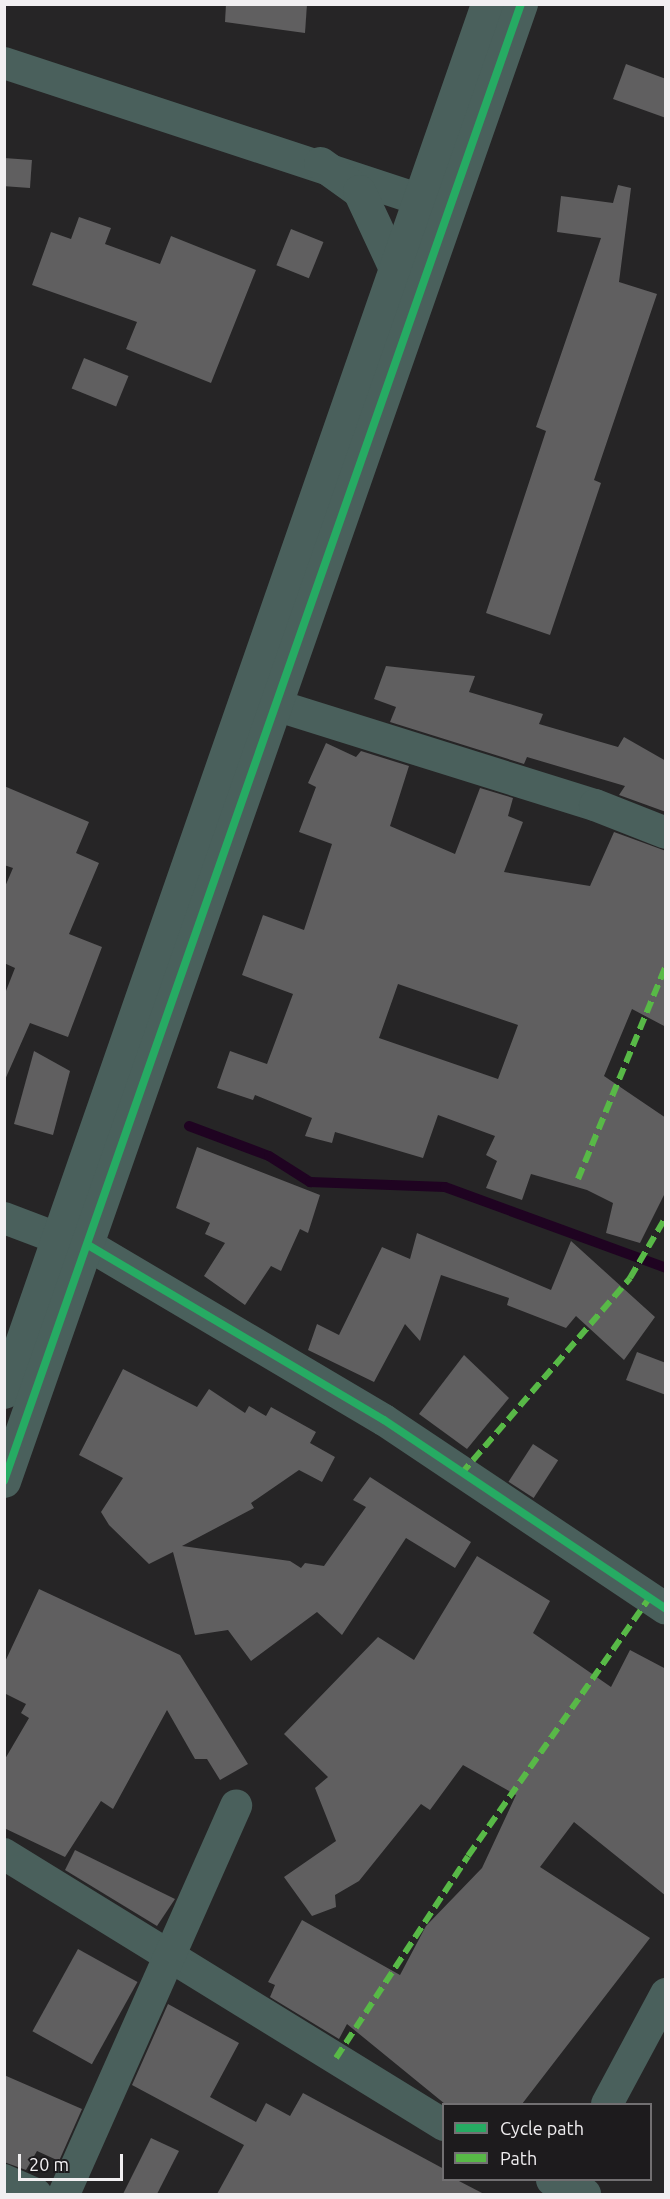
<!DOCTYPE html>
<style>
body{margin:0}
#map{position:relative;width:670px;height:2199px;overflow:hidden;background:#262526;font-family:Ubuntu,sans-serif}
div>[style]{position:absolute}
[style*='--x']{left:calc(var(--x)*1px);top:calc(var(--y)*1px);width:calc(var(--w)*1px);rotate:calc(var(--a)*1deg)}
.stream>*{height:10px;margin:-5px;padding:0 5px;transform-origin:5px;border-radius:5px;background:#1f0321}
.building>*{inset:0;background:#605f60;transform-origin:0 0}
.minor>*{height:32px;margin:-16px;padding:0 16px;transform-origin:16px;border-radius:16px;background:#4a605c}
.tertiary>*{height:33px;margin:-16.5px;padding:0 16.5px;transform-origin:16.5px;border-radius:16.5px;background:#4a605c}
.quiet>*{height:6px;margin-top:-3px;transform-origin:0;background:repeating-linear-gradient(90deg,#58b947 0 12px,transparent 0 18px)}
.cycleway>*{height:8px;margin:-4px;padding:0 4px;transform-origin:4px;border-radius:4px;background:#26ab63}
span{translate:-50% -50%;white-space:nowrap;text-align:center;line-height:1.15;-webkit-text-stroke:6px #1d1b1d;paint-order:stroke}
.frame{position:absolute;inset:0;border:6px solid #f1eff1;pointer-events:none}
.legend{position:absolute;left:442px;top:2103px;width:210px;height:78px;box-sizing:border-box;background:#1d1b1d;border:2px solid #727072;margin:0;padding:8px 10px;list-style:none;font-size:18px;color:#f1eff1}
.legend li{display:flex;align-items:center;gap:12px;height:30px}
.legend b{width:30px;border:2px solid #727072}
.scale{position:absolute;left:18px;top:2154px;width:105px;height:27px;box-sizing:border-box;border:3px solid #f1eff1;border-top:0;padding-left:8px;font-size:18px;line-height:21px;white-space:nowrap;color:#f1eff1;-webkit-text-stroke:4px #1d1b1d;paint-order:stroke}
</style>
<div id="map">
<div class="stream">
<i style="--x:189;--y:1126;--w:85;--a:20.6"></i>
<i style="--x:269;--y:1156;--w:49;--a:32.4"></i>
<i style="--x:310;--y:1182;--w:135;--a:2.1"></i>
<i style="--x:445;--y:1187;--w:235;--a:20.1"></i>
</div>
<div class="building">
<i style="clip-path:polygon(226px 4px,307px 4px,305px 33px,225px 22px)"></i>
<i style="clip-path:polygon(626px 64px,666px 79px,666px 118px,613px 99px)"></i>
<i style="left:4px;top:158px;width:28px;height:28px;rotate:4deg"></i>
<i style="clip-path:polygon(618px 185px,631px 188px,619px 282px,657px 294px,594px 480px,601px 483px,550px 635px,486px 613px,546px 431px,536px 427px,601px 238px,557px 232px,561px 196px,613px 203px)"></i>
<i style="clip-path:polygon(79px 217px,111px 228px,105px 244px,160px 264px,171px 236px,256px 270px,211px 383px,126px 349px,137px 322px,32px 285px,51px 232px,71px 239px)"></i>
<i style="left:291px;top:229px;width:35px;height:39px;rotate:22deg"></i>
<i style="left:84px;top:358px;width:48px;height:33px;rotate:22deg"></i>
<i style="clip-path:polygon(386px 666px,475px 676px,469px 692px,543px 714px,539px 724px,618px 747px,624px 737px,666px 761px,666px 812px,619px 795px,625px 786px,527px 757px,524px 764px,390px 722px,396px 707px,374px 699px)"></i>
<i style="clip-path:polygon(evenodd,326px 743px,356px 757px,361px 751px,409px 766px,390px 826px,455px 854px,480px 788px,513px 798px,508px 816px,523px 822px,504px 872px,590px 886px,614px 832px,666px 851px,666px 1027px,632px 1009px,604px 1076px,666px 1118px,666px 1191px,640px 1243px,606px 1233px,613px 1203px,587px 1190px,531px 1174px,522px 1200px,486px 1188px,497px 1161px,486px 1155px,495px 1136px,438px 1115px,423px 1158px,335px 1132px,332px 1143px,305px 1136px,312px 1118px,255px 1095px,253px 1100px,217px 1088px,230px 1051px,267px 1064px,293px 994px,242px 975px,263px 915px,304px 930px,332px 844px,299px 832px,316px 787px,308px 783px,326px 743px,398px 984px,518px 1025px,498px 1079px,379px 1038px,398px 984px)"></i>
<i style="clip-path:polygon(4px 786px,89px 822px,76px 853px,99px 863px,69px 934px,102px 947px,68px 1037px,30px 1023px,4px 1082px,4px 996px,15px 968px,4px 963px,4px 889px,13px 868px,4px 865px)"></i>
<i style="clip-path:polygon(34px 1051px,70px 1071px,53px 1135px,14px 1124px)"></i>
<i style="clip-path:polygon(197px 1147px,320px 1195px,308px 1233px,300px 1229px,281px 1271px,271px 1266px,245px 1305px,204px 1276px,225px 1243px,205px 1234px,210px 1223px,176px 1208px)"></i>
<i style="clip-path:polygon(417px 1233px,551px 1290px,571px 1241px,655px 1317px,624px 1360px,576px 1316px,566px 1328px,507px 1305px,509px 1298px,441px 1275px,420px 1341px,405px 1324px,374px 1382px,308px 1350px,317px 1324px,339px 1335px,382px 1247px,410px 1259px)"></i>
<i style="clip-path:polygon(637px 1352px,666px 1363px,666px 1395px,626px 1380px)"></i>
<i style="clip-path:polygon(464px 1355px,509px 1398px,467px 1449px,419px 1414px)"></i>
<i style="clip-path:polygon(123px 1369px,197px 1407px,209px 1389px,245px 1413px,249px 1406px,266px 1416px,271px 1407px,316px 1432px,310px 1443px,335px 1457px,322px 1482px,299px 1470px,251px 1503px,254px 1508px,182px 1546px,290px 1561px,301px 1568px,305px 1563px,324px 1566px,366px 1507px,353px 1500px,370px 1477px,471px 1542px,455px 1568px,406px 1538px,342px 1635px,317px 1612px,251px 1661px,228px 1630px,195px 1635px,173px 1552px,149px 1564px,109px 1525px,101px 1512px,123px 1478px,79px 1455px)"></i>
<i style="left:533px;top:1444px;width:30px;height:45px;rotate:33deg"></i>
<i style="clip-path:polygon(477px 1556px,550px 1601px,533px 1633px,611px 1687px,630px 1650px,666px 1669px,666px 1896px,574px 1822px,540px 1867px,650px 1938px,522px 2104px,445px 2104px,347px 2024px,339px 2039px,270px 1997px,275px 1985px,268px 1982px,302px 1920px,400px 1975px,426px 1926px,482px 1868px,516px 1795px,463px 1765px,430px 1810px,421px 1804px,359px 1881px,335px 1895px,336px 1907px,312px 1916px,284px 1877px,336px 1841px,315px 1788px,328px 1777px,284px 1734px,378px 1637px,414px 1660px)"></i>
<i style="clip-path:polygon(39px 1589px,180px 1655px,248px 1764px,220px 1780px,207px 1759px,195px 1759px,167px 1710px,113px 1809px,101px 1801px,65px 1857px,4px 1828px,5px 1759px,29px 1718px,21px 1713px,26px 1704px,4px 1693px,4px 1664px)"></i>
<i style="clip-path:polygon(75px 1850px,175px 1899px,157px 1926px,65px 1870px)"></i>
<i style="left:78px;top:1949px;width:68px;height:94px;rotate:29deg"></i>
<i style="clip-path:polygon(168px 2004px,239px 2043px,210px 2097px,256px 2122px,266px 2103px,290px 2116px,303px 2093px,444px 2169px,444px 2180px,457px 2180px,484px 2194px,217px 2194px,244px 2145px,132px 2085px)"></i>
<i style="clip-path:polygon(4px 2075px,82px 2109px,59px 2161px,37px 2151px,26px 2170px,4px 2162px)"></i>
<i style="clip-path:polygon(151px 2138px,179px 2151px,157px 2194px,123px 2194px)"></i>
</div>
<div class="minor">
<i style="--x:4;--y:63;--w:461;--a:18.2"></i>
<i style="--x:272;--y:704;--w:338;--a:17.4"></i>
<i style="--x:595;--y:805;--w:76;--a:21.5"></i>
<i style="--x:4;--y:1218;--w:57;--a:20.7"></i>
<i style="--x:88;--y:1245;--w:344;--a:30.6"></i>
<i style="--x:384;--y:1420;--w:339;--a:33.8"></i>
<i style="--x:4;--y:1854;--w:517;--a:31.63"></i>
<i style="--x:607;--y:2104;--w:125;--a:-61.8"></i>
<i style="--x:4;--y:2180;--w:35;--a:24"></i>
<i style="--x:552;--y:2180;--w:36;--a:23"></i>
<i style="--x:64;--y:2194;--w:425;--a:-66.1"></i>
</div>
<div class="tertiary">
<i style="--x:320;--y:163;--w:48;--a:35.7"></i>
<i style="--x:359;--y:191;--w:81;--a:65"></i>
<i style="--x:4;--y:1392;--w:1470;--a:-70.81"></i>
<i style="--x:4;--y:1481;--w:1565;--a:-70.71"></i>
</div>
<div class="quiet">
<i style="--x:578;--y:1179;--w:230;--a:-67.6"></i>
<i style="--x:461;--y:1474;--w:259;--a:-49.2"></i>
<i style="--x:630;--y:1278;--w:67;--a:-59.6"></i>
<i style="--x:336;--y:2058;--w:241;--a:-56.8"></i>
<i style="--x:468;--y:1856;--w:315;--a:-54.9"></i>
</div>
<div class="cycleway">
<i style="--x:88;--y:1245;--w:344;--a:30.6"></i>
<i style="--x:384;--y:1420;--w:339;--a:33.8"></i>
<i style="--x:4;--y:1481;--w:1565;--a:-70.71"></i>
</div>
<div class="frame"></div>
<ul class="legend">
<li><b style="height:8px;background:#26ab63"></b>Cycle path</li>
<li><b style="height:8px;background:#58b947"></b>Path</li>
</ul>
<div class="scale">20 m</div>
</div>
